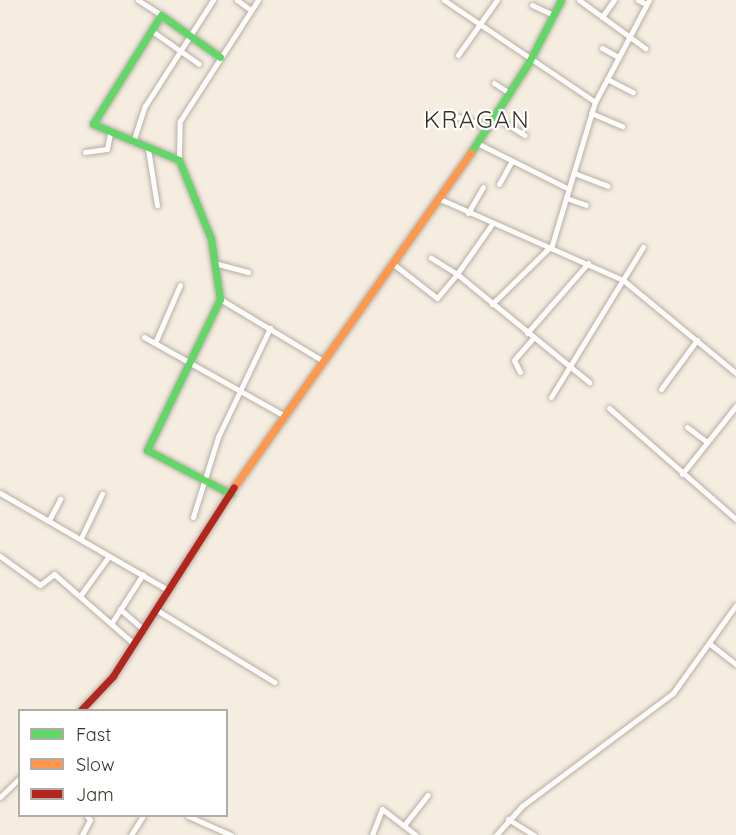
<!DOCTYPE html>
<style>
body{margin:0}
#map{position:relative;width:736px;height:835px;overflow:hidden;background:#f5ede0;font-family:Quicksand,sans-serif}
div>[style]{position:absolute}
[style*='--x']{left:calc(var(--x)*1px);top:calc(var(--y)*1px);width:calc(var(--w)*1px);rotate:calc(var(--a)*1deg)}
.roads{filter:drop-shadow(0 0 2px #b6afa4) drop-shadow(0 0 2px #b6afa4)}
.street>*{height:5px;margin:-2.5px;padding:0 2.5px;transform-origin:2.5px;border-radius:2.5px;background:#fefcfa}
.fast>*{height:7px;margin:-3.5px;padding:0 3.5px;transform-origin:3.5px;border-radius:3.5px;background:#63d668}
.slow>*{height:7px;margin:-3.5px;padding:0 3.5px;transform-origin:3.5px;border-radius:3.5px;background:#ff974d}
.jam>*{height:7px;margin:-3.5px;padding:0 3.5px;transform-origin:3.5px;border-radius:3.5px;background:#b3261e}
span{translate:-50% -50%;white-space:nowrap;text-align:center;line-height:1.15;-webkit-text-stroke:4.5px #fff;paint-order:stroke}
.quarter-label{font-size:24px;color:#393126;letter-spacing:1.5px}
.legend{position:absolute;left:18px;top:709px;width:210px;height:108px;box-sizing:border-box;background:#fff;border:2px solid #b0ada8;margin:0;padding:8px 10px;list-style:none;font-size:18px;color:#393126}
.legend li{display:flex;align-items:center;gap:12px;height:30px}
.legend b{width:30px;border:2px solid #b0ada8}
</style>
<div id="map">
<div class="roads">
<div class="street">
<i style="--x:138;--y:0;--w:27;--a:33"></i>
<i style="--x:237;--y:0;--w:17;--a:36"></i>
<i style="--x:444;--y:0;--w:182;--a:34"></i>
<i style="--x:579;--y:0;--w:82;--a:36"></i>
<i style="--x:638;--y:0;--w:9;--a:27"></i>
<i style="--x:532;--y:5;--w:23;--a:25"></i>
<i style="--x:602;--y:17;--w:21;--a:-55"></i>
<i style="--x:152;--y:31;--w:57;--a:35.1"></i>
<i style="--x:602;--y:48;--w:18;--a:29"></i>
<i style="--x:458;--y:55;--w:67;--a:-54.7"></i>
<i style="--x:607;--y:79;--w:29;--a:27"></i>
<i style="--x:494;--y:83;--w:17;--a:33"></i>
<i style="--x:591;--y:113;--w:34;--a:23"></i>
<i style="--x:494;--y:116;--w:36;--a:32"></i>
<i style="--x:458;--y:117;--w:30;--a:17"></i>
<i style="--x:133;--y:142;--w:38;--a:-72"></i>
<i style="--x:145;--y:106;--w:126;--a:-57.3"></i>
<i style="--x:477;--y:143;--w:103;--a:26.6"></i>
<i style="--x:148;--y:149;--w:57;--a:80.9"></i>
<i style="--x:85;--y:152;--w:22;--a:-8"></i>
<i style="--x:107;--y:149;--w:15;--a:-79"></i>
<i style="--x:179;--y:160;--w:39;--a:-89"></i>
<i style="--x:180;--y:121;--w:144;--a:-57.2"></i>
<i style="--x:574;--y:173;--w:36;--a:21"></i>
<i style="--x:499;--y:184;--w:26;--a:-61"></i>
<i style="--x:566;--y:198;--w:21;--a:19"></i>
<i style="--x:440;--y:199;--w:200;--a:23.9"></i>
<i style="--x:623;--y:280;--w:146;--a:39.5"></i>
<i style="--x:468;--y:213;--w:30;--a:-60"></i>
<i style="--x:492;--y:224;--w:61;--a:125"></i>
<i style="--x:457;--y:274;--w:171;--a:39.3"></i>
<i style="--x:392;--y:263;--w:57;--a:37.9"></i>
<i style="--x:437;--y:298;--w:31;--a:-50"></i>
<i style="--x:457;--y:274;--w:31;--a:-148"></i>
<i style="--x:218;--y:264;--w:31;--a:15"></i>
<i style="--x:220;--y:299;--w:120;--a:31"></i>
<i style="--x:492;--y:304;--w:84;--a:-44.5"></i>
<i style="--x:552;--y:245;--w:149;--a:-73.3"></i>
<i style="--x:595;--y:102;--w:115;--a:-62.1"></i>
<i style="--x:527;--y:333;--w:93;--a:-48.9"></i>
<i style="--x:144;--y:337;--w:162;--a:29.3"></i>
<i style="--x:155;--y:343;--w:63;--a:-66.7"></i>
<i style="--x:520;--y:372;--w:13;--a:-117"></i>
<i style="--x:514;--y:360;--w:29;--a:-49"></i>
<i style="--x:661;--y:389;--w:61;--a:-53.7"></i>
<i style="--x:551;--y:397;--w:176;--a:-58.5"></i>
<i style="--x:609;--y:408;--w:169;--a:41.2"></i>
<i style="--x:687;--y:427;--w:25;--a:37"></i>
<i style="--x:682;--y:474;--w:87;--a:-51.5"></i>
<i style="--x:0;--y:493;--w:194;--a:30"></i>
<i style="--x:193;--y:517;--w:84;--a:-72.6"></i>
<i style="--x:218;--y:437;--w:121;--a:-64.5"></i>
<i style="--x:49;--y:520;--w:24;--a:-62"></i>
<i style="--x:81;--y:538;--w:49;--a:-64.5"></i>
<i style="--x:0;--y:556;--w:49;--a:35.9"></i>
<i style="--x:40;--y:585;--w:18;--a:-38"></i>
<i style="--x:54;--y:574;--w:105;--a:41.1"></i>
<i style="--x:80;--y:596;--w:49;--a:-54.1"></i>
<i style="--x:120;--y:609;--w:29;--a:41"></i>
<i style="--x:155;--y:609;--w:140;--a:31.5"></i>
<i style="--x:111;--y:624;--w:59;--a:-57.4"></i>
<i style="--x:710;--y:644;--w:33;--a:38"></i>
<i style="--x:0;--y:797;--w:28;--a:-44"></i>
<i style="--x:188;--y:816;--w:47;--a:23.8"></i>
<i style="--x:508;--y:819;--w:31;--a:32"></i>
<i style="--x:405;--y:824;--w:37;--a:-52"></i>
<i style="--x:82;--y:835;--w:17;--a:-62"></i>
<i style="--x:90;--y:820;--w:5;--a:-127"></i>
<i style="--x:131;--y:835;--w:22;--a:-58"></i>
<i style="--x:372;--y:835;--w:28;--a:-69"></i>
<i style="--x:382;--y:809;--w:43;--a:37.4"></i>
<i style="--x:496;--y:835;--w:39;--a:-48"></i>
<i style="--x:522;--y:806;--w:189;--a:-36.8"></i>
<i style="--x:673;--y:693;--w:108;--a:-54.4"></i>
</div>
<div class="fast">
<i style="--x:220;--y:57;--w:72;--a:-144.6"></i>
<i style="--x:161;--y:15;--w:128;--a:122"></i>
<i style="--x:93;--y:124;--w:93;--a:22.7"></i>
<i style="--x:179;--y:160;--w:85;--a:67.9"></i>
<i style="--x:211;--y:239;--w:61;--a:81.5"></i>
<i style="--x:220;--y:299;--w:168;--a:115.8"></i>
<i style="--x:147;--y:450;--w:95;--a:27.6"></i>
<i style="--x:471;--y:152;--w:107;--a:-57.2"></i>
<i style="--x:529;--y:62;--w:70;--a:-62.7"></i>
</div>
<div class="slow">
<i style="--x:234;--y:487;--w:410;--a:-54.7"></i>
</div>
<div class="jam">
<i style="--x:81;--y:710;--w:47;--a:-46.7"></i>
<i style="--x:113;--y:676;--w:224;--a:-57.4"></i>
</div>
</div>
<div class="quarter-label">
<span style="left:477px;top:120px">KRAGAN</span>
</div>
<ul class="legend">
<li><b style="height:8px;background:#63d668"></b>Fast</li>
<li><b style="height:8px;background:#ff974d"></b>Slow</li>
<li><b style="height:8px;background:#b3261e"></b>Jam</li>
</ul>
</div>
